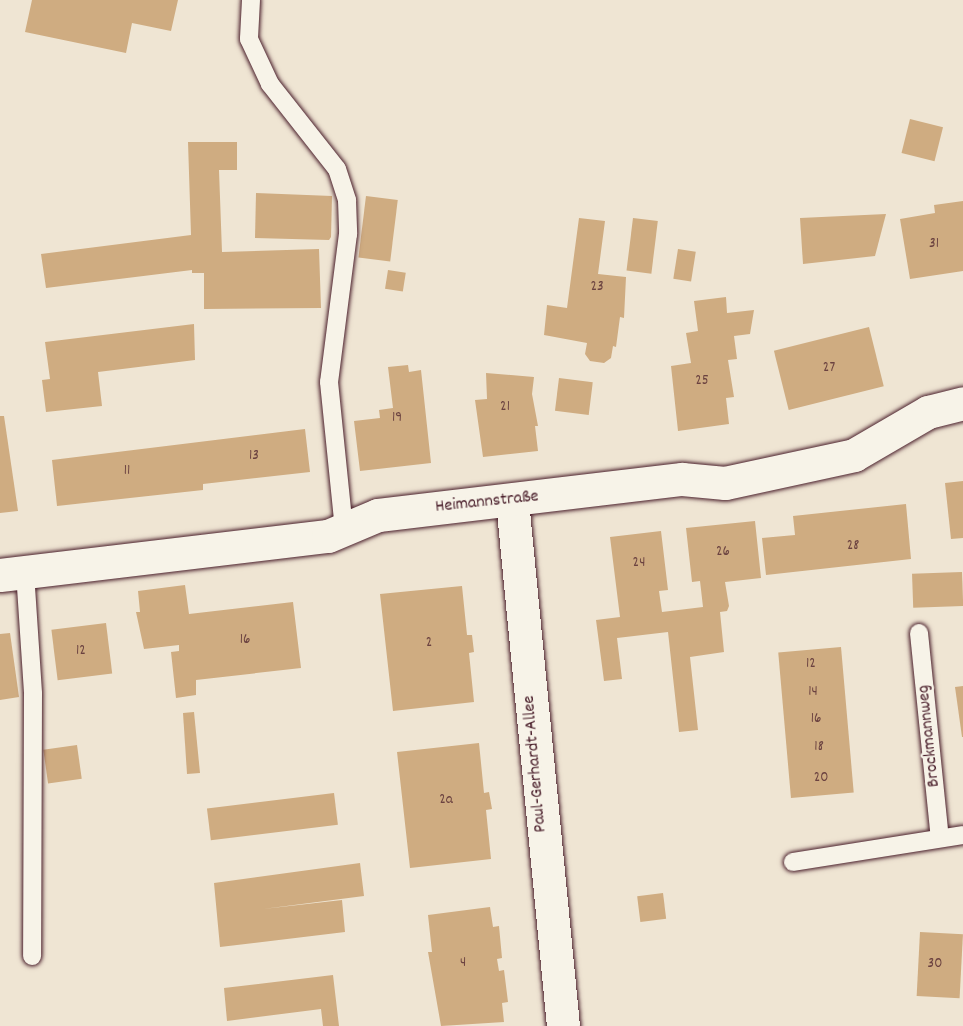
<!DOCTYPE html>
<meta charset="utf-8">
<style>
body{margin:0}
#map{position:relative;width:963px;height:1026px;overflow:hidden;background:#efe5d3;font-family:Dekko,sans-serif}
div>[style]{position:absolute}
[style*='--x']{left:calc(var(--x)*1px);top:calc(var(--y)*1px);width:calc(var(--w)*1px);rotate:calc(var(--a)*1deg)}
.building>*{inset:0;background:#cfac81;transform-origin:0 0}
.roads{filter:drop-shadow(0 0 2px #4a1f2b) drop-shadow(0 0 2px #4a1f2b)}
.service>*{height:18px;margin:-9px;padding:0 9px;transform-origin:9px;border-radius:9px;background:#f7f3e8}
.minor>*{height:33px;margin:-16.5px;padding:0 16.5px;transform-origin:16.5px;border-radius:16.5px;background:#f7f3e8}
span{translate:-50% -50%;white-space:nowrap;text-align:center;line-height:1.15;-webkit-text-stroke:4.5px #f7f3e8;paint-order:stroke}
.number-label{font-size:15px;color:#6b4240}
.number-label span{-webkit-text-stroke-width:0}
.street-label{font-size:18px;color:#4a1f2b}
</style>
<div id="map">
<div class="building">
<i style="clip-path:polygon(32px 0,178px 0,171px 31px,132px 23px,126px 53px,25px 32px)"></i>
<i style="left:910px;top:119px;width:34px;height:35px;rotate:14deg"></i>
<i style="clip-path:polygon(188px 142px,237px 142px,237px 170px,219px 170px,222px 252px,319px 249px,321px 308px,204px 309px,204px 273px,192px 273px,192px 270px,46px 288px,41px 254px,191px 235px)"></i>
<i style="clip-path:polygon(256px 193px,332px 196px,331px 237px,329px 240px,255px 238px)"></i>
<i style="left:366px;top:196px;width:32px;height:62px;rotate:7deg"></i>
<i style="clip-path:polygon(963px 201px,963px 271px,910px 279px,900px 219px,935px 213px,934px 205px)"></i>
<i style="clip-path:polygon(886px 214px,875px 256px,803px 264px,800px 218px)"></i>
<i style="clip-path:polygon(579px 218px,605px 221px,598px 274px,626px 277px,624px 318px,620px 317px,616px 347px,613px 346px,611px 358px,604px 363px,590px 361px,585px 354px,587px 343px,544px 335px,547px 305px,567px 308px)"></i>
<i style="left:633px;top:218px;width:25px;height:53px;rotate:7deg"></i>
<i style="left:678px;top:249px;width:18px;height:30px;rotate:9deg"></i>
<i style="left:388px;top:270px;width:18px;height:19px;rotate:9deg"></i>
<i style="clip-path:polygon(726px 297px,727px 313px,754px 310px,750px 334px,734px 336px,737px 359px,728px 360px,734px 397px,726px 398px,729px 424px,678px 431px,671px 366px,691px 363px,686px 333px,698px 331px,694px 301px)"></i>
<i style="clip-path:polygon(194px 324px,195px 360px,98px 372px,102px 406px,46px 412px,42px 380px,50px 379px,45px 342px)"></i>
<i style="left:869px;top:327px;width:61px;height:98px;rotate:76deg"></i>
<i style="clip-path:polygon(408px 365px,409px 372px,421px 370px,431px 463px,360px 471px,354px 421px,380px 418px,379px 410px,393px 408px,388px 367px)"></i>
<i style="clip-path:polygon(486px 373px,534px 377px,532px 394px,538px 426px,535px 426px,538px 451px,483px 457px,475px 400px,487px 399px)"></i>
<i style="left:559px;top:378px;width:34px;height:33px;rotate:7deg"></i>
<i style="clip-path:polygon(0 416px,4px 416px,18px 511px,0 513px)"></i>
<i style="clip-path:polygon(305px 429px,310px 472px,203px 484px,203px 490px,57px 506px,52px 460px)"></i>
<i style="clip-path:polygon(963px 481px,963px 538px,951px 539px,945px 483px)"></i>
<i style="clip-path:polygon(906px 504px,911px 559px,766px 575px,762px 538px,795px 535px,793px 516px)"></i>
<i style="clip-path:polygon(755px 521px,761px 578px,725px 582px,729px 606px,727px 611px,720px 612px,724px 652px,690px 657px,698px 730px,679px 732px,668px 632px,617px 638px,622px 679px,604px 681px,596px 620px,620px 617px,610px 537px,661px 531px,668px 590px,659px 591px,662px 612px,703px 607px,700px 581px,692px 582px,686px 528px)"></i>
<i style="left:962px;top:572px;width:34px;height:50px;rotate:88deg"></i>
<i style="clip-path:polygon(185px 585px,189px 614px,293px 602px,301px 668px,196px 680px,196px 695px,176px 698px,171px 652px,179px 651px,179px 645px,144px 649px,136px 612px,140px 612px,138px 591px)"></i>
<i style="clip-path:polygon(462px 586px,467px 635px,472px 635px,474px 652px,469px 653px,474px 702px,393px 711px,380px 594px)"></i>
<i style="left:106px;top:623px;width:51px;height:55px;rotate:83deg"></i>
<i style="clip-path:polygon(10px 633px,19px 697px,0 700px,0 634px)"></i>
<i style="left:841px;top:647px;width:146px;height:63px;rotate:85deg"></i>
<i style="clip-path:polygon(963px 686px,963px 737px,962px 737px,955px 687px)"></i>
<i style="clip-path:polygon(194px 712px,200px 773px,187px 774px,183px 713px)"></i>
<i style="clip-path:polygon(479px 743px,484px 793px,489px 792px,492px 809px,486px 810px,491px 859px,410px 868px,397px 752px)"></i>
<i style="left:77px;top:745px;width:34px;height:34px;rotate:82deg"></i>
<i style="left:334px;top:793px;width:32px;height:128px;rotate:83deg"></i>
<i style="clip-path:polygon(360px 863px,364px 896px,263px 909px,342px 900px,345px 932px,220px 947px,214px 883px)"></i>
<i style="left:663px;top:893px;width:26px;height:26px;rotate:83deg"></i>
<i style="clip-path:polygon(490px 907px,493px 927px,499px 926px,502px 958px,497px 959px,499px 971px,504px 970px,508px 1002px,502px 1003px,504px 1022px,441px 1026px,428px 952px,432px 952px,428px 915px)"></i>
<i style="left:920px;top:932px;width:43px;height:64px;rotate:3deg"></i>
<i style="clip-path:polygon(333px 975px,339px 1026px,323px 1026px,321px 1009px,227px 1021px,224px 988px)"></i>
</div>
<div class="roads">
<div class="service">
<i style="--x:251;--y:0;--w:39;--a:93"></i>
<i style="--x:249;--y:39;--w:50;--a:65"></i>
<i style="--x:270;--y:84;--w:108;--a:51.8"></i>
<i style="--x:337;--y:169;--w:33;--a:72"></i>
<i style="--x:347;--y:200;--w:34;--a:88"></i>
<i style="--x:348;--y:234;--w:149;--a:97.3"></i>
<i style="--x:329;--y:382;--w:148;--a:84.2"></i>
<i style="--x:25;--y:572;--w:122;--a:86.2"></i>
<i style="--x:33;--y:694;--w:262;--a:90.2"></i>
<i style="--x:919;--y:633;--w:206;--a:84.2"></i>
<i style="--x:793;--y:862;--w:172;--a:-9"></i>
</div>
<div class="minor">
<i style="--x:512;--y:501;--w:527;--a:84.45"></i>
<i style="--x:0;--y:575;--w:330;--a:-6.8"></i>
<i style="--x:328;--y:536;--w:54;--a:-22.8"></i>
<i style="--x:378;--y:515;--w:306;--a:-6.8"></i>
<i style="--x:682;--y:479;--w:43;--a:5.3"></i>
<i style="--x:725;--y:483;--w:132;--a:-12.2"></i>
<i style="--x:854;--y:455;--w:86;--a:-30.2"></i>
<i style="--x:928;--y:412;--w:36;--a:-14"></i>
</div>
</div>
<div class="number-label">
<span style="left:934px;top:245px">31</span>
<span style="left:597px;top:288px">23</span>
<span style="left:829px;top:369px">27</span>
<span style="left:702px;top:382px">25</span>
<span style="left:505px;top:408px">21</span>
<span style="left:397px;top:419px">19</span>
<span style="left:254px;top:457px">13</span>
<span style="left:127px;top:472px">11</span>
<span style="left:853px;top:547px">28</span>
<span style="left:723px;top:553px">26</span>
<span style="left:639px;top:564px">24</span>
<span style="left:245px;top:641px">16</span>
<span style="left:429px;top:644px">2</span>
<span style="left:81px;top:652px">12</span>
<span style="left:811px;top:665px">12</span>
<span style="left:813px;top:693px">14</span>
<span style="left:816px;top:720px">16</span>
<span style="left:819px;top:748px">18</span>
<span style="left:821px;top:779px">20</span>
<span style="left:446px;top:801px">2a</span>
<span style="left:463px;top:964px">4</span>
<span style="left:935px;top:965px">30</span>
</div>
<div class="street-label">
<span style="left:487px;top:503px;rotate:-6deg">Heimannstraße</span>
<span style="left:930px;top:736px;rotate:-96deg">Brockmannweg</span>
<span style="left:536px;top:764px;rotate:-95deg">Paul-Gerhardt-Allee</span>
</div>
</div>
